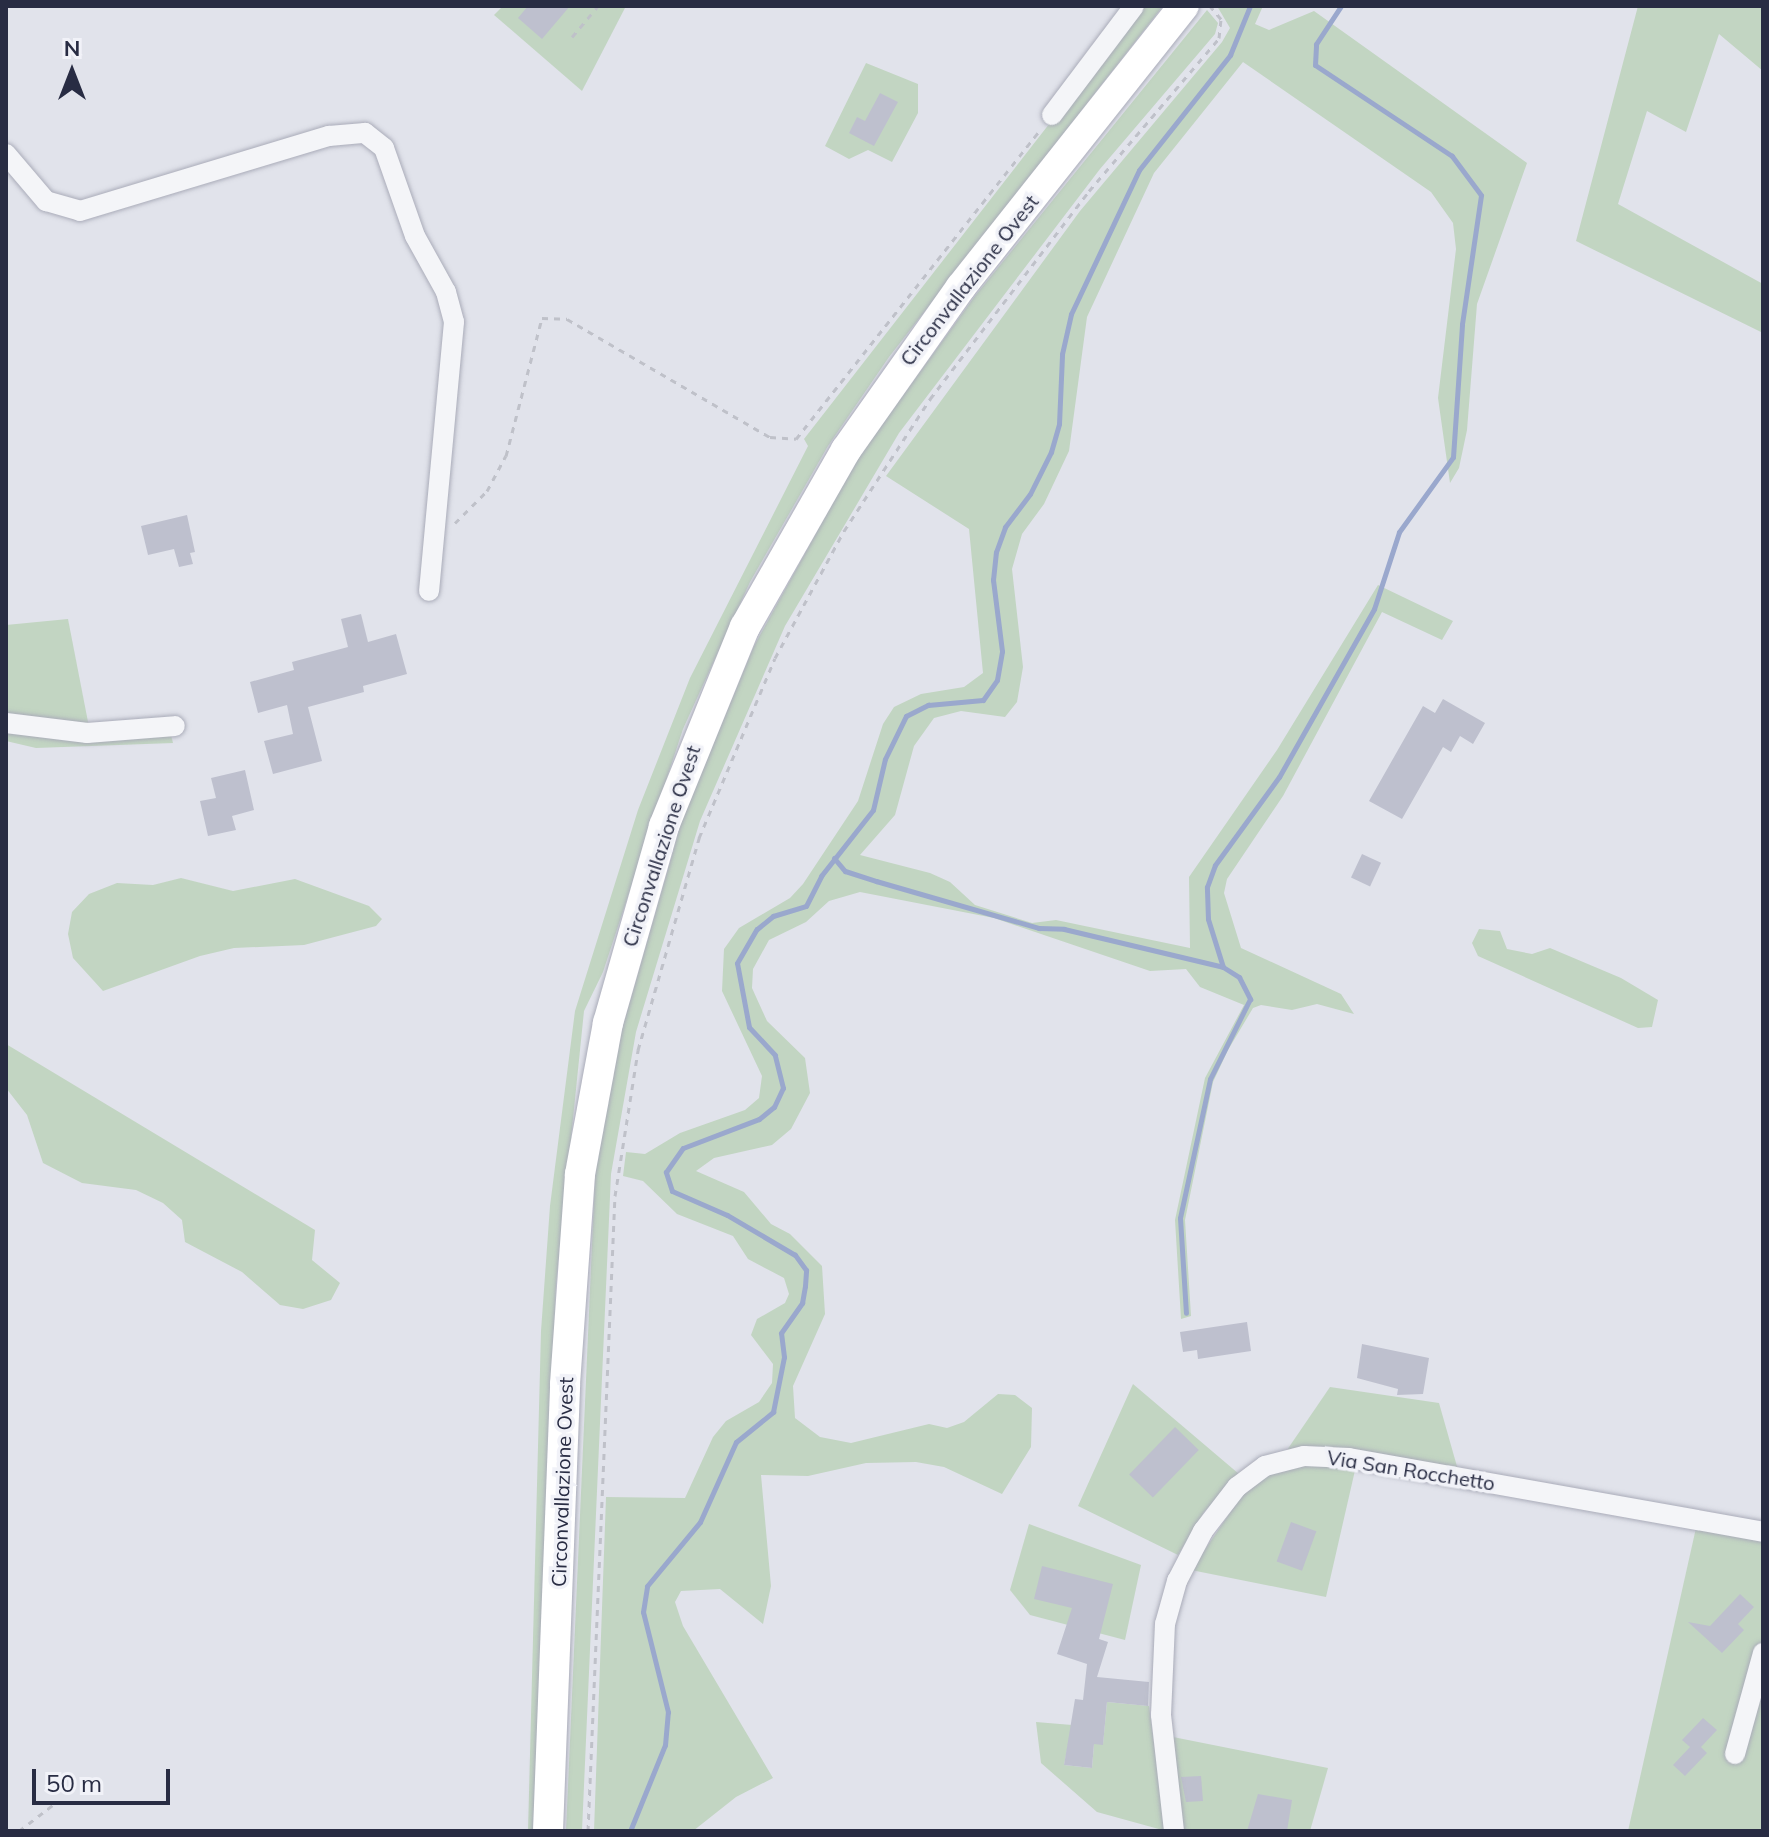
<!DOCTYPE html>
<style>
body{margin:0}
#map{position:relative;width:1769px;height:1837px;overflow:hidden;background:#e1e3eb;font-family:Mulish,sans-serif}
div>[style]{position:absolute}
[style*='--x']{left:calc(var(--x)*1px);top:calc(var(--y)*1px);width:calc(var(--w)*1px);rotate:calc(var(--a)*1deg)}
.green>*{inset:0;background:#c2d5c2}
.stream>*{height:5px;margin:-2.5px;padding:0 2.5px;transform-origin:2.5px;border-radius:2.5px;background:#9aa8cd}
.building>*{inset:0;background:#bec0ce;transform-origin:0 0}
.path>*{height:3px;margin-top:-1.5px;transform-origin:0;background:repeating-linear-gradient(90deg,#bfc1c9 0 6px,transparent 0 12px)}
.roads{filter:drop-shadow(0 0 2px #aaacb9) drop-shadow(0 0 2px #aaacb9)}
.minor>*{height:20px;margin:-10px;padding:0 10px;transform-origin:10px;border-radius:10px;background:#f4f5f8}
.highway>*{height:30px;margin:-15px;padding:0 15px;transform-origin:15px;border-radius:15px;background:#fff}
span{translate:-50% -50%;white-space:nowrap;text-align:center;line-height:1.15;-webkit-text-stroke:7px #f1f2f8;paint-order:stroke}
.street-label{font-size:20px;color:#282c43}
.frame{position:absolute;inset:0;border:8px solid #282c43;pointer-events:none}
.north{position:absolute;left:32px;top:32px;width:80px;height:80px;-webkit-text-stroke:6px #f1f2f8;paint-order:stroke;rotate:0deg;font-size:22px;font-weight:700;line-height:32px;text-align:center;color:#282c43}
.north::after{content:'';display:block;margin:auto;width:28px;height:36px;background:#282c43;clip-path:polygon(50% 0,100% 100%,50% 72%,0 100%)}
.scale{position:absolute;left:32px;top:1769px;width:138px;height:36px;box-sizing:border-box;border:4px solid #282c43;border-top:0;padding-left:10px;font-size:24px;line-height:28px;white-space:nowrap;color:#282c43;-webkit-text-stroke:6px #f1f2f8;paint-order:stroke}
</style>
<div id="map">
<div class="green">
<i style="clip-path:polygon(503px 6px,626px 6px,582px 91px,494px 15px)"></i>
<i style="clip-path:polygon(1141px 6px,1163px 6px,889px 357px,828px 446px,750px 582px,683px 729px,603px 972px,584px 1011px,556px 1285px,533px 1831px,528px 1831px,541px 1331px,550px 1206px,575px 1011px,638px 810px,690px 678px,808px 446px,804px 439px)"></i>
<i style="clip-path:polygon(1217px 6px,1263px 6px,1255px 24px,1269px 30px,1314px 11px,1527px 163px,1477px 304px,1467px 430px,1459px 468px,1450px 483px,1438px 398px,1456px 249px,1453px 223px,1431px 192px,1243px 62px,1154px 173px,1087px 317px,1069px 451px,1044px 504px,1022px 534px,1012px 569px,1023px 667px,1017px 702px,1005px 717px,961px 711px,934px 718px,914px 746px,895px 815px,860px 855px,930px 873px,950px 882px,975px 905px,1032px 923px,1056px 920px,1190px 948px,1189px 877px,1277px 750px,1378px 585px,1453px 621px,1442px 640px,1382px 612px,1283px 796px,1227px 879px,1224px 893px,1241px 948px,1341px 994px,1354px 1014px,1317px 1004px,1292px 1010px,1261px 1005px,1253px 1008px,1228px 1050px,1213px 1082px,1185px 1220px,1191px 1316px,1181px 1319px,1175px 1220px,1205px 1078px,1244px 1005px,1200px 987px,1186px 969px,1150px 971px,994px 918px,860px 892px,829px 901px,806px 922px,769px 940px,753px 969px,752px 988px,767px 1021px,805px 1058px,810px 1093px,791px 1129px,772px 1145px,714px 1158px,696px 1171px,744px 1192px,771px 1224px,790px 1234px,822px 1266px,825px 1314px,793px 1386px,795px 1418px,820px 1437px,851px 1443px,929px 1424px,947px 1428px,964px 1422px,998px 1394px,1015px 1395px,1032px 1408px,1031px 1447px,1002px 1494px,944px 1467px,916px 1462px,866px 1463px,808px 1476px,761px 1475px,771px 1586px,763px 1624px,720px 1589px,681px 1591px,675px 1602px,683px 1626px,773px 1778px,736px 1797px,693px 1831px,594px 1831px,606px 1497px,685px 1498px,713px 1437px,726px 1421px,759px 1402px,772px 1383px,773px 1364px,751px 1335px,757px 1319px,785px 1303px,789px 1294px,784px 1278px,748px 1259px,733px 1236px,677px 1214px,643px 1181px,623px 1176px,626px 1152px,645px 1154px,680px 1133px,745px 1110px,759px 1098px,762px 1076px,722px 991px,724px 949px,739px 928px,790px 898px,803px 884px,858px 801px,883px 724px,894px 707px,921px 694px,964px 687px,983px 673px,969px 529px,886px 476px,1080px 211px,1222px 42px,1230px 28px)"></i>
<i style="clip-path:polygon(1638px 6px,1763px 6px,1763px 71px,1719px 34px,1686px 132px,1647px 111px,1618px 204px,1763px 284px,1763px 333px,1576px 241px)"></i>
<i style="clip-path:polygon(1207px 10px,1218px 23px,1215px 34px,1100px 169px,899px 433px,785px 626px,700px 821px,636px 1032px,611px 1174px,582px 1831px,566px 1831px,595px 1177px,616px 1050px,683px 817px,754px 646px,857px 459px,975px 296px)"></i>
<i style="clip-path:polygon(866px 63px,918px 84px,918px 113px,892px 162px,868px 150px,849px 159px,825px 146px)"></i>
<i style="clip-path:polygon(68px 619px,89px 727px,6px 717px,6px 625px)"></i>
<i style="clip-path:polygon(6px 730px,170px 731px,173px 743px,36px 748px,6px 741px)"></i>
<i style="clip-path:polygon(181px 878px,233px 891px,295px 879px,369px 906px,382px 919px,376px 926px,304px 945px,234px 948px,200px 956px,103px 991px,73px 958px,68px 934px,72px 912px,89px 894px,117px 883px,153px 885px)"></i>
<i style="clip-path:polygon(1479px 929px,1500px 931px,1507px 949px,1532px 954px,1550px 948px,1621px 978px,1658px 1000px,1652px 1027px,1638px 1028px,1478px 956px,1472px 943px)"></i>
<i style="clip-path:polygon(6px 1044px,315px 1230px,312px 1260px,340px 1283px,331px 1300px,303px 1309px,280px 1305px,242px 1272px,185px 1242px,182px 1220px,163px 1203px,136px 1190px,82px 1183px,43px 1163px,27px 1115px,6px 1088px)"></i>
<i style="clip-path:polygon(1133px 1384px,1239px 1474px,1204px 1512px,1178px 1555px,1078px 1506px)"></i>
<i style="clip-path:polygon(1330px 1387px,1439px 1403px,1458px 1470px,1287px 1450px)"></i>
<i style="clip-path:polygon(1297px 1463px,1356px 1466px,1326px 1597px,1191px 1570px,1240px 1498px,1259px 1479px)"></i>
<i style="clip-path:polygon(1029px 1524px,1141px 1565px,1125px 1640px,1030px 1615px,1010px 1590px)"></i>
<i style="clip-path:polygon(1696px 1528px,1763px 1540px,1763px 1831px,1628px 1831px)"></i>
<i style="clip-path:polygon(1107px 1702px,1149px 1706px,1166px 1831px,1097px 1812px,1041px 1763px,1036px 1722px,1072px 1725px,1064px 1765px,1092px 1768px,1094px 1744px,1103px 1744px)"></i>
<i style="clip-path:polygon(1173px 1737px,1328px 1768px,1310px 1831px,1182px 1831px)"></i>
</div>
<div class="stream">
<i style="--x:834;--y:858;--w:17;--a:50"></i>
<i style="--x:845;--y:871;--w:33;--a:18"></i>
<i style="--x:876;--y:881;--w:170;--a:16.1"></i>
<i style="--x:1039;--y:928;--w:25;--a:2"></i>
<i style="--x:1064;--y:929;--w:163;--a:13.4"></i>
<i style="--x:1223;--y:967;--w:19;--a:32"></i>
<i style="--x:1239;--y:977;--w:25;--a:63"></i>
<i style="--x:1250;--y:999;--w:89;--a:116.6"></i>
<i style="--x:1210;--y:1079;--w:142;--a:102.2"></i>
<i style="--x:1180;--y:1218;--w:95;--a:86.4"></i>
<i style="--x:1223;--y:967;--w:50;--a:-107.4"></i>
<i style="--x:1208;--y:919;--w:32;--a:-92"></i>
<i style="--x:1207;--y:887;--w:23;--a:-70"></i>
<i style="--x:1215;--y:865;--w:109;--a:-54"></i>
<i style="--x:1279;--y:777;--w:193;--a:-60.5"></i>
<i style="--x:1374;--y:609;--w:81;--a:-72"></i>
<i style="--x:1399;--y:532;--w:92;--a:-54.2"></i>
<i style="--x:1453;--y:457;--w:133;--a:-86.1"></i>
<i style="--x:1462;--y:324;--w:130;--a:-81.6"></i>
<i style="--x:1481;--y:195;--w:49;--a:-126.6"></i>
<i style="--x:1452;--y:156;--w:164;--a:-146.4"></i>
<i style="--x:1315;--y:65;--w:21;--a:-87"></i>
<i style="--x:1316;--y:44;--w:45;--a:-56.7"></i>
<i style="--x:630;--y:1831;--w:93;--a:-67.9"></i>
<i style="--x:665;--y:1745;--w:33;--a:-85"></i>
<i style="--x:668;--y:1712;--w:103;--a:-104"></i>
<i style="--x:643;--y:1612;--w:26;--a:-81"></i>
<i style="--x:647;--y:1586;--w:83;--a:-50.4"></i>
<i style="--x:700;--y:1522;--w:88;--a:-65.8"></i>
<i style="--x:736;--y:1442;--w:48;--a:-39"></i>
<i style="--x:773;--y:1412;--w:56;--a:-78.7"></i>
<i style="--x:784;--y:1357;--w:24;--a:-97"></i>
<i style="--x:781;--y:1333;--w:37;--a:-55"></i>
<i style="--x:802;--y:1303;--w:17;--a:-80"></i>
<i style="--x:805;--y:1286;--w:16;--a:-86"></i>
<i style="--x:806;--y:1270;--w:19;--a:-126"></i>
<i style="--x:795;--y:1255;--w:79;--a:-149.5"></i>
<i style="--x:727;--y:1215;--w:60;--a:-156.4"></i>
<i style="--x:672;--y:1191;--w:20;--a:-108"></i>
<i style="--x:666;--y:1172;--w:29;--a:-55"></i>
<i style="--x:683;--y:1148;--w:81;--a:-20.9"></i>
<i style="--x:759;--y:1119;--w:19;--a:-39"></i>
<i style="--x:774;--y:1107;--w:21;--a:-65"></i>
<i style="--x:783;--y:1088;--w:34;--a:-104"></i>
<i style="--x:775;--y:1055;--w:38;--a:-133"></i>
<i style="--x:749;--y:1027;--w:65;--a:-100.6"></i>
<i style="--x:737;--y:963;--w:39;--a:-60"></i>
<i style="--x:757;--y:929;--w:21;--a:-39"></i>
<i style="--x:773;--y:916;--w:34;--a:-17"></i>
<i style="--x:806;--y:906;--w:34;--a:-63"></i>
<i style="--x:821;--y:876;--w:84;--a:-51.8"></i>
<i style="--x:873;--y:810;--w:52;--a:-76.8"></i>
<i style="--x:885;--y:759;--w:48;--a:-64"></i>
<i style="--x:906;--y:716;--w:25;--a:-27"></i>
<i style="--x:928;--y:705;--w:55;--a:-5.2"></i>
<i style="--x:983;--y:700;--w:24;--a:-55"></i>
<i style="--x:997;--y:680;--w:29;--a:-80"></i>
<i style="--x:1002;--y:651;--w:72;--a:-97.2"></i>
<i style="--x:993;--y:580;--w:28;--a:-84"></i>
<i style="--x:996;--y:552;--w:27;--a:-70"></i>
<i style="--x:1005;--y:527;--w:41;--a:-52.9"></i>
<i style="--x:1030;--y:494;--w:47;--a:-63.4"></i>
<i style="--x:1051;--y:452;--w:29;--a:-74"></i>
<i style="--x:1059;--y:424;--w:70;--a:-87.5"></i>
<i style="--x:1062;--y:354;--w:41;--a:-77.3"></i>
<i style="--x:1071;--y:314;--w:159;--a:-64.7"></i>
<i style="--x:1139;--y:170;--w:147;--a:-51.6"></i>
<i style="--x:1230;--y:55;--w:53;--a:-67.8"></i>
</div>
<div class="building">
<i style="clip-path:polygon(528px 6px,570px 6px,542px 39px,518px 18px)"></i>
<i style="clip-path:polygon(880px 93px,898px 102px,874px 146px,849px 133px,857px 117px,865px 121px)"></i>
<i style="clip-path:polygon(187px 515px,195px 552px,190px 553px,193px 564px,179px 567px,174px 549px,148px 555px,141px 526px)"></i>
<i style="clip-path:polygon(361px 614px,368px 642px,396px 634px,407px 674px,363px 686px,364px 692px,308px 707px,322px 761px,273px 774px,264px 741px,293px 734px,287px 705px,258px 713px,250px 682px,294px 670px,292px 662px,348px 647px,341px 619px)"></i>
<i style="clip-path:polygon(1443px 699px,1485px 723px,1473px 744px,1460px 736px,1451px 752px,1443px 747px,1402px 819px,1369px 801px,1423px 706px,1435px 713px)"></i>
<i style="clip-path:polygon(245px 770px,254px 810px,232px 816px,236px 830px,208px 836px,200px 801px,216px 798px,211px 778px)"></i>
<i style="left:1362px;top:854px;width:21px;height:26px;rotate:25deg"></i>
<i style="clip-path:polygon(1247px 1322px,1251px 1351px,1198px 1359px,1197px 1350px,1183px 1352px,1180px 1332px)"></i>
<i style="clip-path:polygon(1362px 1344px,1429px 1358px,1423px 1394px,1397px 1395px,1398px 1389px,1357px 1378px)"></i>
<i style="left:1175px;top:1427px;width:33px;height:66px;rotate:44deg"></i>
<i style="left:1291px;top:1522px;width:27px;height:42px;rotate:20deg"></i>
<i style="clip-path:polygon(1042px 1566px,1113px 1584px,1099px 1639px,1108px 1642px,1097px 1677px,1149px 1682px,1148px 1706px,1107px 1702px,1103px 1745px,1094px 1744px,1092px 1768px,1064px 1765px,1075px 1699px,1083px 1700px,1087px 1664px,1057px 1654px,1072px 1608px,1034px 1599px)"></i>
<i style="clip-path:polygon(1740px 1594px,1754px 1607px,1738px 1624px,1744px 1630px,1722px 1653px,1688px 1622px,1710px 1626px)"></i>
<i style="clip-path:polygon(1703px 1718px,1717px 1730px,1701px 1747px,1707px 1753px,1685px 1776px,1673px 1765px,1690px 1747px,1682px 1740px)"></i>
<i style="clip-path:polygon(1201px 1776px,1203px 1801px,1186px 1802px,1181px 1777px)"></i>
<i style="clip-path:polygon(1258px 1794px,1292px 1800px,1287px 1831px,1247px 1831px)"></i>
</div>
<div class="path">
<i style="--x:572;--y:37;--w:40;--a:-50"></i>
<i style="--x:455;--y:523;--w:45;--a:-45"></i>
<i style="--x:487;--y:491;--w:40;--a:-62"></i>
<i style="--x:506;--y:456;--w:143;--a:-75.4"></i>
<i style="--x:542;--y:318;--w:25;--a:2"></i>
<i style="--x:567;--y:319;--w:235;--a:30.2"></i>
<i style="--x:770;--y:437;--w:26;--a:4"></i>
<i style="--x:796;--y:439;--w:392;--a:-51.7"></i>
<i style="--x:19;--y:1831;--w:44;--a:-37.6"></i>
<i style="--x:588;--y:1831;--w:636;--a:-87.57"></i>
<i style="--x:615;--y:1196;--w:148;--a:-81"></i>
<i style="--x:638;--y:1050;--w:221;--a:-73.9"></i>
<i style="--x:699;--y:838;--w:195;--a:-67.1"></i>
<i style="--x:775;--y:658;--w:145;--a:-61.5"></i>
<i style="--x:844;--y:531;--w:158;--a:-56.9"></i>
<i style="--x:930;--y:399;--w:262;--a:-52.6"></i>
<i style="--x:1089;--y:191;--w:201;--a:-49.6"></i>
<i style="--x:1219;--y:38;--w:19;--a:-84"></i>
<i style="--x:1221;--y:19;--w:17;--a:-130"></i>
</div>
<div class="roads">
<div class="minor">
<i style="--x:1052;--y:115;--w:136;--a:-53"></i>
<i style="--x:6;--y:154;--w:62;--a:49.6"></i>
<i style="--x:46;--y:201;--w:35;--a:16"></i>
<i style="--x:80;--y:211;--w:260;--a:-16.8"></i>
<i style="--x:329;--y:136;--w:36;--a:-5"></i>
<i style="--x:365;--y:133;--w:24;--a:38"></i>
<i style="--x:384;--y:148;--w:93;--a:70.6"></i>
<i style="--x:415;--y:236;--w:64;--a:61"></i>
<i style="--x:446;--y:292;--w:31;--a:75"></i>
<i style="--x:454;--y:322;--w:270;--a:95.3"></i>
<i style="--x:6;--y:723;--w:82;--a:7"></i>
<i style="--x:87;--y:733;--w:88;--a:-4.5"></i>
<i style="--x:1735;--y:1754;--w:105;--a:-74.5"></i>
<i style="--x:1174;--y:1831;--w:117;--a:-96.4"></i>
<i style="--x:1161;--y:1715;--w:91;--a:-87.5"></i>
<i style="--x:1165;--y:1624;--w:45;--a:-74.4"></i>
<i style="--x:1177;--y:1581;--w:56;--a:-62.5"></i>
<i style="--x:1203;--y:1531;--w:56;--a:-52.3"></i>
<i style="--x:1237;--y:1487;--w:35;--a:-37"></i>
<i style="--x:1265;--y:1466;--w:40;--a:-14.4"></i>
<i style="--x:1304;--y:1456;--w:45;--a:2.5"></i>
<i style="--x:1349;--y:1458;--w:421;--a:10.1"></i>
</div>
<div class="highway">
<i style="--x:548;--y:1831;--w:447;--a:-87.8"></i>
<i style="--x:565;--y:1384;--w:211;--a:-85.9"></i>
<i style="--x:580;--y:1174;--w:154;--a:-79.5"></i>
<i style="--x:608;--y:1023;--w:205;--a:-74.1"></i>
<i style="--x:664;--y:826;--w:215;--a:-67.9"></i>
<i style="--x:745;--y:627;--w:204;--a:-60.3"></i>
<i style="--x:846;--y:450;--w:199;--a:-54.8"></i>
<i style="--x:961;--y:287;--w:359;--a:-51.6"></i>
</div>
</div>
<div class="street-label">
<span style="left:969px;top:280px;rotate:-52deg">Circonvallazione Ovest</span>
<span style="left:661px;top:846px;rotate:-72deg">Circonvallazione Ovest</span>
<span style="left:1411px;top:1470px;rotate:9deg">Via San Rocchetto</span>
<span style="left:562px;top:1482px;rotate:-88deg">Circonvallazione Ovest</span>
</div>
<div class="frame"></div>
<div class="north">N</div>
<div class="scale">50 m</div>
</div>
